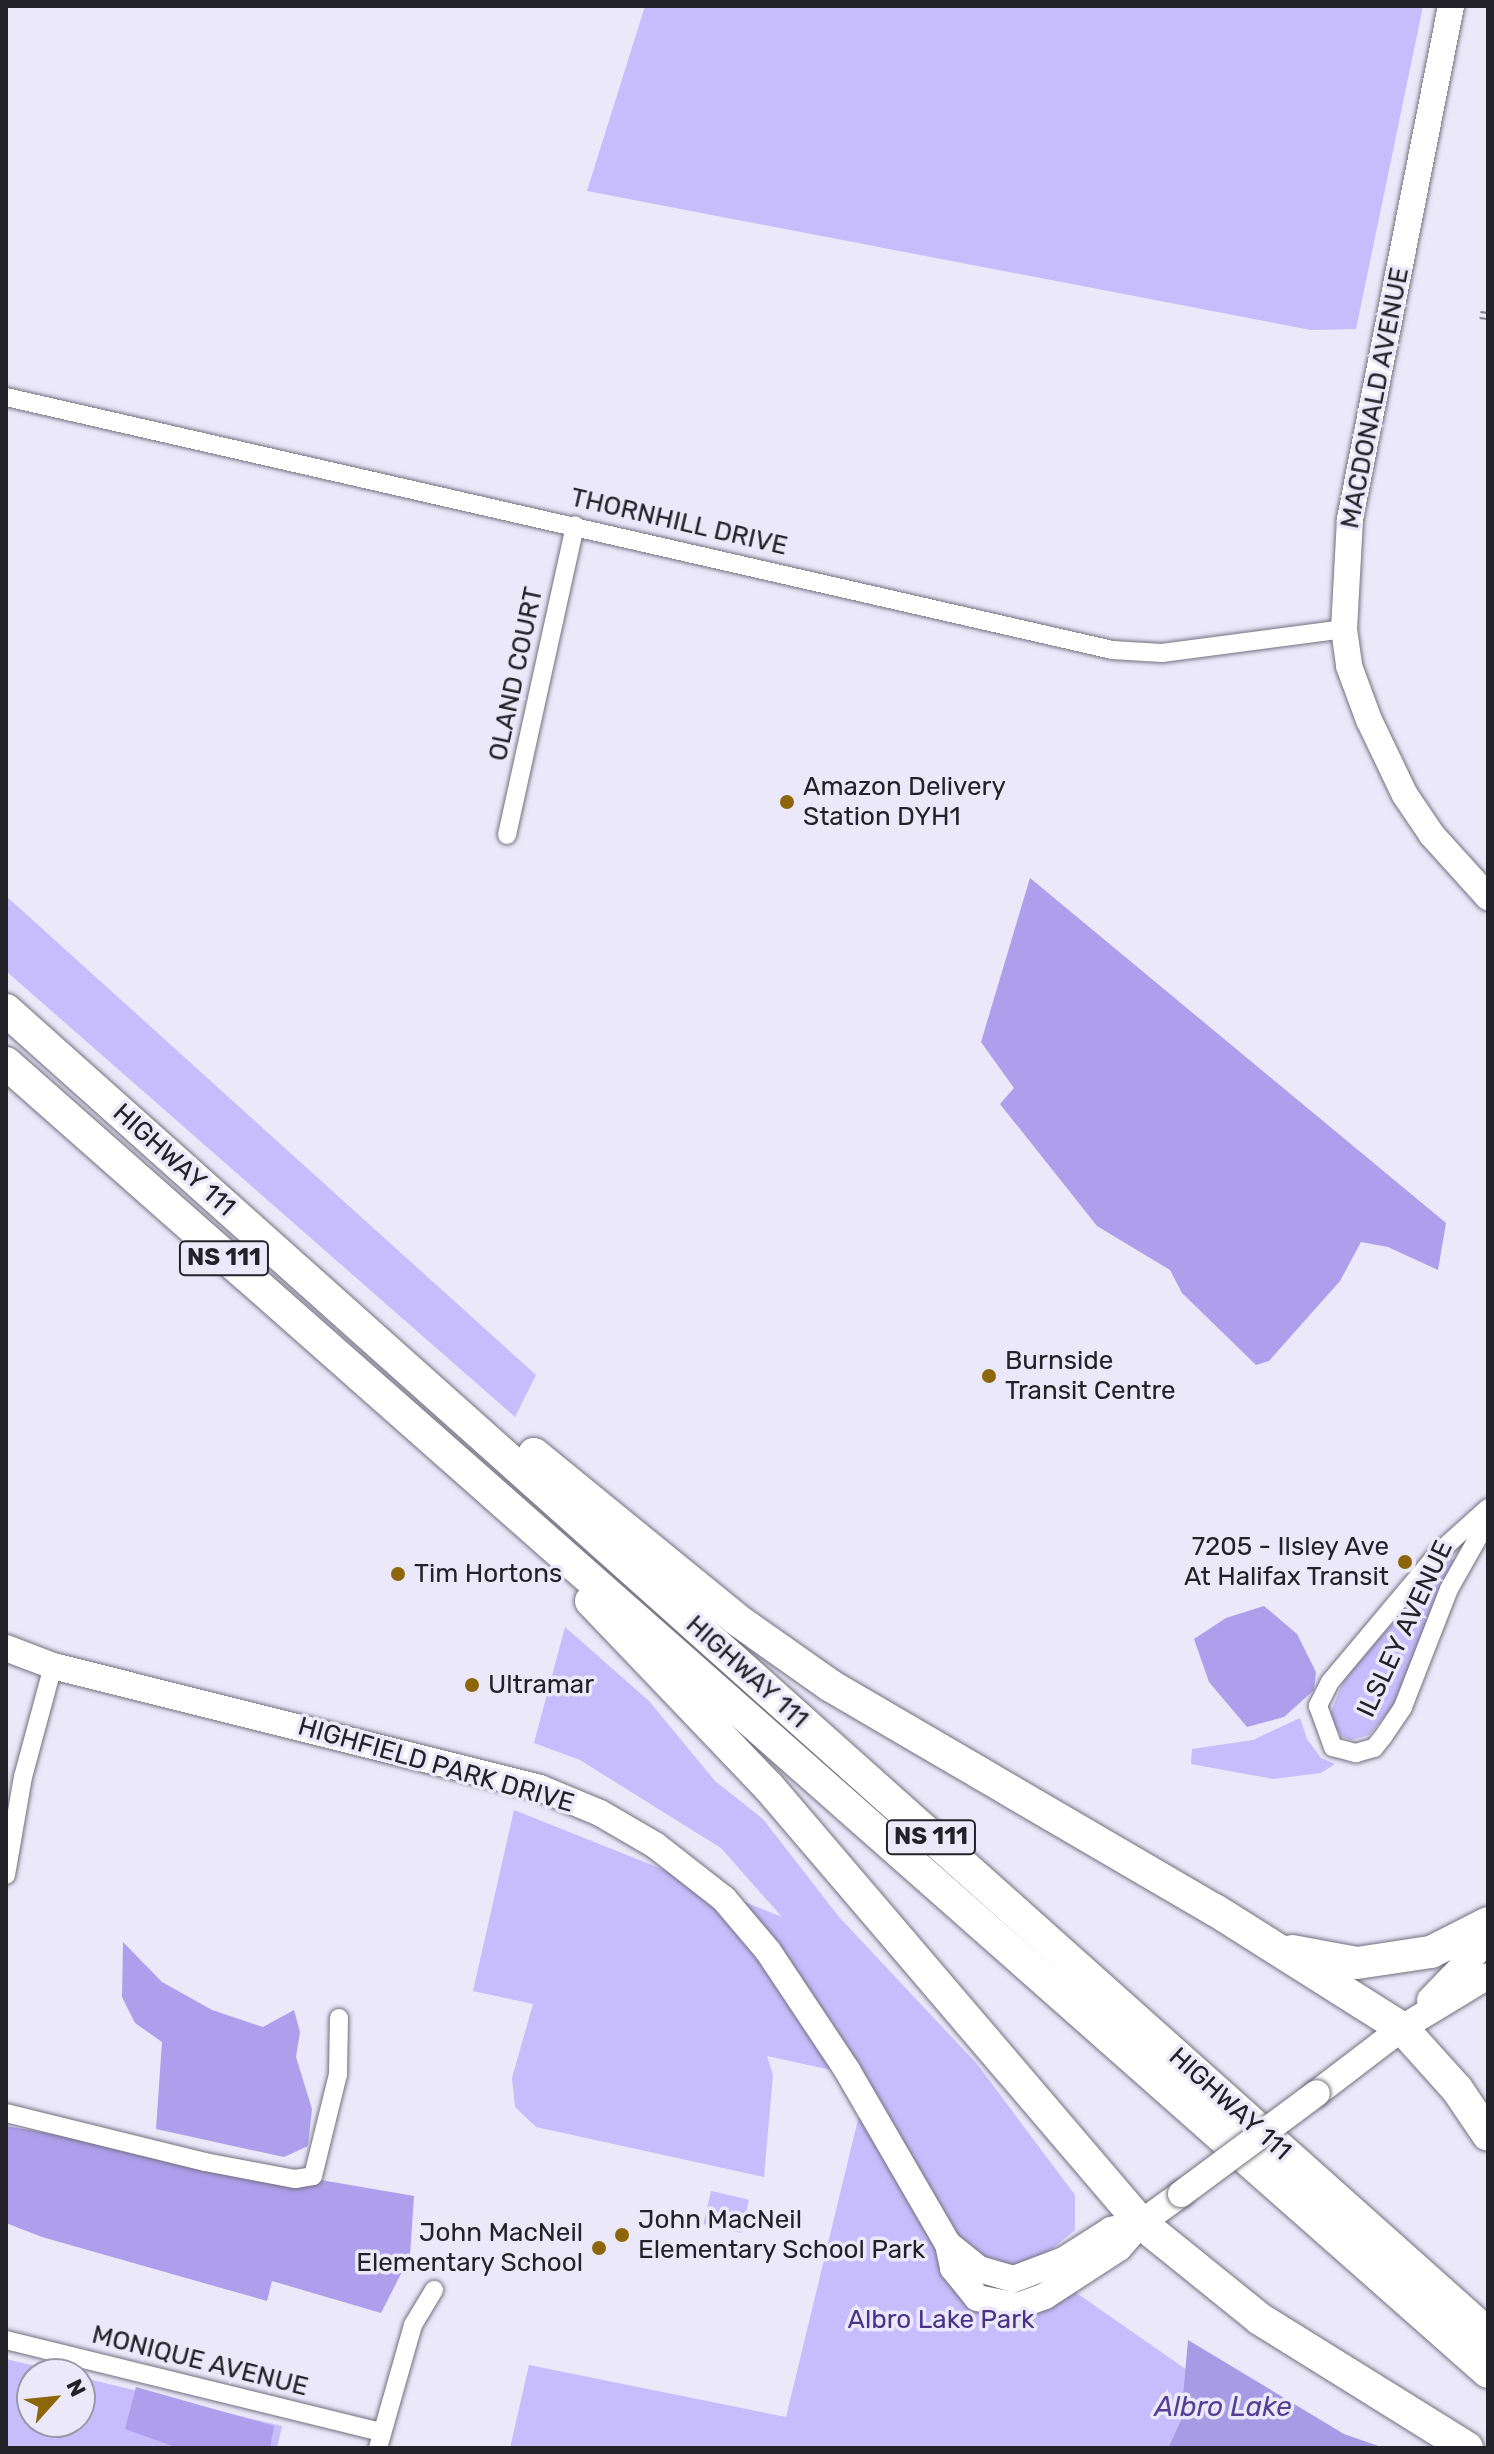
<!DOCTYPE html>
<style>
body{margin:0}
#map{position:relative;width:1494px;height:2454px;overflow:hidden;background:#eae8f9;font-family:Rubik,sans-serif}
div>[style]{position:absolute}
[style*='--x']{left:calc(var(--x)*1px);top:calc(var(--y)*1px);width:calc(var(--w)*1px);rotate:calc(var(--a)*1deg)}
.green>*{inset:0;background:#c7bdfc;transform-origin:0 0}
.forest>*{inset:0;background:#ad9feb}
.water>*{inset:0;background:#a89be6}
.roads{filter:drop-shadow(0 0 2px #72707f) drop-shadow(0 0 2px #72707f)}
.street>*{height:18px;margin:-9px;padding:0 9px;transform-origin:9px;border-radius:9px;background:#fff}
.secondary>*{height:26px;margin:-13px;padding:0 13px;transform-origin:13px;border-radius:13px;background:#fff}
.highway>*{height:32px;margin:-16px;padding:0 16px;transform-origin:16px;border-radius:16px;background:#fff}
.rail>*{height:8px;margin-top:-4px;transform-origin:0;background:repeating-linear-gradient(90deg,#eae8f9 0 15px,#807e8a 0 30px);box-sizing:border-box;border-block:2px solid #807e8a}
.bridges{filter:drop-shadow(0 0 2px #72707f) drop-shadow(0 0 2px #72707f)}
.secondary-bridge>*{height:26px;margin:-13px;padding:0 13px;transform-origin:13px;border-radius:13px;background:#fff}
.dots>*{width:22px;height:22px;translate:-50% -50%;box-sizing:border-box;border:4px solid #eae8f9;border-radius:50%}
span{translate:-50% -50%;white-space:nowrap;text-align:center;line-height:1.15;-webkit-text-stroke:7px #eae8f9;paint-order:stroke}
.shield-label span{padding:2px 6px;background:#eae8f9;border:2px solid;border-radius:6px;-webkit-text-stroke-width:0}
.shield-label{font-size:24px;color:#232228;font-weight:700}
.street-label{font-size:26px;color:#232228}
.poi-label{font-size:26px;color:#232228}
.left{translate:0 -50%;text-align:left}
.right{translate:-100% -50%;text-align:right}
.park-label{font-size:26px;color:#4a328a}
.water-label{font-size:28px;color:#553e96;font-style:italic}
.frame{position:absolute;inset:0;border:8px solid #232228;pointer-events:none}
.north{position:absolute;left:16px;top:2358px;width:80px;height:80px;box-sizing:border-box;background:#eae8f9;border:2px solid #9a99a5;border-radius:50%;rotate:63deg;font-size:22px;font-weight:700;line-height:32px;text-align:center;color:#232228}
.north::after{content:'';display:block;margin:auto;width:28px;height:36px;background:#8d6609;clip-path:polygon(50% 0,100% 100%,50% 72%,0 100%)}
</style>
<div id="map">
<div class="green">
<i style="clip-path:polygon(645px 6px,1423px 6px,1356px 329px,1311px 330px,587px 191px)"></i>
<i style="clip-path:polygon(6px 896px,536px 1375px,515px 1417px,6px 971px)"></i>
<i style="clip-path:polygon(1451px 1558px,1455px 1561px,1393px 1706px,1369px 1735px,1351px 1740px,1341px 1736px,1329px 1716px,1346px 1675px)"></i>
<i style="clip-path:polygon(565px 1627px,649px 1701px,715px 1781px,763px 1819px,839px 1917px,977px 2064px,1075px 2195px,1075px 2230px,1048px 2252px,1078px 2294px,1187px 2370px,1181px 2420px,1168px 2448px,510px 2448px,529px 2365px,786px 2417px,868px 2078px,767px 2056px,773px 2075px,764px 2177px,536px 2127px,515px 2107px,512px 2078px,533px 2004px,473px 1991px,514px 1810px,782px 1917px,721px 1848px,580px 1760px,534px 1743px)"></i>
<i style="clip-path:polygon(1300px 1718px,1307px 1739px,1321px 1758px,1335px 1764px,1321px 1773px,1273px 1779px,1191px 1764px,1192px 1749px,1253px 1740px)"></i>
<i style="left:711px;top:2191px;width:39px;height:34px;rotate:13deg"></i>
<i style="clip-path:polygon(6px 2359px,69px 2374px,32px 2374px,32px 2422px,80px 2422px,80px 2377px,282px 2426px,277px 2448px,6px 2448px)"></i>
</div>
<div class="forest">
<i style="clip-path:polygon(1030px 878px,1446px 1223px,1438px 1270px,1388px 1247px,1361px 1242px,1340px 1281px,1269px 1361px,1256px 1365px,1182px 1293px,1170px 1270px,1097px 1226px,1000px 1104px,1014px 1088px,981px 1042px)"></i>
<i style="clip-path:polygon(1264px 1606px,1297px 1634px,1316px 1672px,1314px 1690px,1284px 1717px,1247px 1727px,1209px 1682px,1194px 1639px,1226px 1618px)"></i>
<i style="clip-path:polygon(123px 1942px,162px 1982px,212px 2010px,263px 2027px,294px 2010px,300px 2032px,296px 2057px,312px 2109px,308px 2146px,284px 2157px,156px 2129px,162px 2042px,135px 2023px,122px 1997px)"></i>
<i style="clip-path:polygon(6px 2126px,414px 2196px,410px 2256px,381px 2313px,272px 2281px,267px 2301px,42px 2237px,6px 2223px)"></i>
<i style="clip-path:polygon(136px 2387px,274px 2426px,270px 2448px,178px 2448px,125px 2429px)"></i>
</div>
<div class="water">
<i style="clip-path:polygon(1188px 2340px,1344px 2434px,1384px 2448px,1168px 2448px,1181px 2420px)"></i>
</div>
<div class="roads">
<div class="street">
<i style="--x:6;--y:397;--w:1135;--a:12.88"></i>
<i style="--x:1112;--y:650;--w:50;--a:3.4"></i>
<i style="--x:1162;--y:653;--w:184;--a:-7.5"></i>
<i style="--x:507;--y:835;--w:317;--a:-77.6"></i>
<i style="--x:1488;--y:1508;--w:66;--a:138.1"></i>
<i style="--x:1439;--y:1552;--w:170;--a:130"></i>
<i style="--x:1330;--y:1682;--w:27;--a:117"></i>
<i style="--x:1318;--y:1706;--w:44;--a:69.9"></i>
<i style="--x:1333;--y:1747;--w:24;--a:15"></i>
<i style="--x:1356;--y:1753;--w:19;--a:-16"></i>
<i style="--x:1374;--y:1748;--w:14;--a:-51"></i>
<i style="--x:1383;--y:1737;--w:36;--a:-56"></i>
<i style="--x:1403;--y:1707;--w:127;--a:-68.7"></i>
<i style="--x:1449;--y:1589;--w:79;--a:-60.5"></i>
<i style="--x:6;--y:1875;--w:99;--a:-80.2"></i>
<i style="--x:23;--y:1777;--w:115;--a:-74.9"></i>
<i style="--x:6;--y:2113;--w:205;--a:13.8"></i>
<i style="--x:205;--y:2162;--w:92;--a:10.7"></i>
<i style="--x:295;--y:2179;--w:18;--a:-9"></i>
<i style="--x:313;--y:2176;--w:105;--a:-76.2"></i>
<i style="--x:338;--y:2074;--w:56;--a:-89"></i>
<i style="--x:6;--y:2340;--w:386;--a:13.8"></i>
<i style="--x:378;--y:2448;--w:128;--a:-74.1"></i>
<i style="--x:413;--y:2325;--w:41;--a:-59"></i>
</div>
<div class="secondary">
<i style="--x:1451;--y:6;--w:523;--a:101.14"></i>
<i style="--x:1350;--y:519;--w:110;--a:93.1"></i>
<i style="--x:1344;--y:629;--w:37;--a:82"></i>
<i style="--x:1349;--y:666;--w:58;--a:69.7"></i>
<i style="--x:1369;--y:720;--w:83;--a:64.4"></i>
<i style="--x:1405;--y:795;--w:48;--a:56"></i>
<i style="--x:1432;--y:835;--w:84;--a:47.9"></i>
<i style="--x:6;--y:1648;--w:50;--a:21"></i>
<i style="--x:53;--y:1666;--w:502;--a:14.06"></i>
<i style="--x:540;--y:1788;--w:65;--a:22.6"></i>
<i style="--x:600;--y:1813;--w:64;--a:30.2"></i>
<i style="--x:655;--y:1845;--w:88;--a:38"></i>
<i style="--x:724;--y:1899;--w:68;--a:49.8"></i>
<i style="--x:768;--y:1951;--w:143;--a:56.4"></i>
<i style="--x:847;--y:2070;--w:201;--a:59.9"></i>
<i style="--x:948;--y:2244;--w:25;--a:78"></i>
<i style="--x:953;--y:2268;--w:38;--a:51"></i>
<i style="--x:977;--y:2298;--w:42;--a:11"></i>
<i style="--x:1018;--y:2306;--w:29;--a:-20"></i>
<i style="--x:1045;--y:2296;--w:88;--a:-33"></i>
<i style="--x:1119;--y:2248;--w:33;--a:-49"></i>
<i style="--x:1141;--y:2223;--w:49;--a:-35.9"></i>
<i style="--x:1430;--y:2000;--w:83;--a:-46"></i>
<i style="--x:1317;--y:2093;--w:107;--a:-37.4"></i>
<i style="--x:1402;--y:2028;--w:100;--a:-31.2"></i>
<i style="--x:948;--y:2244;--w:40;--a:39"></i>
<i style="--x:979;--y:2269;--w:36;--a:16"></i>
<i style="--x:1014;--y:2279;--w:53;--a:-20.8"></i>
<i style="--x:1064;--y:2260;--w:56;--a:-32.6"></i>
<i style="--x:1111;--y:2230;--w:31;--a:-13"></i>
</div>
<div class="highway">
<i style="--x:6;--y:1010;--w:1987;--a:41.78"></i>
<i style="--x:6;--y:1063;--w:1977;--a:41.45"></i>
<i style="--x:534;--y:1454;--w:261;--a:39.2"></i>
<i style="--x:736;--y:1619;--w:116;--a:35.2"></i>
<i style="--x:831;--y:1686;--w:445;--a:30.3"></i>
<i style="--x:1215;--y:1910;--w:221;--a:32.3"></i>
<i style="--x:1402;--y:2028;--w:82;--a:48"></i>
<i style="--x:1457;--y:2089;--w:55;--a:56"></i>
<i style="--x:591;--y:1601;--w:256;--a:46.3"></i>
<i style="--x:768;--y:1786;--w:575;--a:49.52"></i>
<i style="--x:1141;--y:2223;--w:153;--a:38.9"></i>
<i style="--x:1260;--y:2319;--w:244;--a:31.9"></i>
<i style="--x:1292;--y:1951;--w:66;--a:10.5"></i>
<i style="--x:1357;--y:1963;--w:75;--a:-8.5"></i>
<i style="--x:1431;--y:1952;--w:64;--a:-27"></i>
</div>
</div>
<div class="rail">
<i style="--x:1480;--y:315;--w:8;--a:7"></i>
</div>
<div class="bridges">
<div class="secondary-bridge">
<i style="--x:1181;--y:2194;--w:169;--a:-36.6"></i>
</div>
</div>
<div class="dots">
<i style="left:787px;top:802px;background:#8d6609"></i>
<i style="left:989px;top:1376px;background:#8d6609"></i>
<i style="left:1405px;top:1562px;background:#8d6609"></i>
<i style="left:398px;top:1574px;background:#8d6609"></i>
<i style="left:472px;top:1685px;background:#8d6609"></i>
<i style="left:622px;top:2235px;background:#8d6609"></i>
<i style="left:599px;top:2248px;background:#8d6609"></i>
</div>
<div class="shield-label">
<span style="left:224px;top:1258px">NS 111</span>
<span style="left:931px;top:1837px">NS 111</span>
</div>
<div class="street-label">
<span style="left:1375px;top:398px;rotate:-79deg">MACDONALD AVENUE</span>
<span style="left:679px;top:522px;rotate:13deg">THORNHILL DRIVE</span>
<span style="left:516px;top:674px;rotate:-78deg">OLAND COURT</span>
<span style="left:174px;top:1160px;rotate:42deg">HIGHWAY 111</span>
<span style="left:1405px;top:1629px;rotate:-65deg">ILSLEY AVENUE</span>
<span style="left:747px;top:1672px;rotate:42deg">HIGHWAY 111</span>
<span style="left:436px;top:1765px;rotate:16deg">HIGHFIELD PARK DRIVE</span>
<span style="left:1230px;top:2104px;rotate:42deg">HIGHWAY 111</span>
<span style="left:200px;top:2361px;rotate:14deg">MONIQUE AVENUE</span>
</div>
<div class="poi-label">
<span class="left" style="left:803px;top:802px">Amazon Delivery<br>Station DYH1</span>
<span class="left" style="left:1005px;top:1376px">Burnside<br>Transit Centre</span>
<span class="right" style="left:1389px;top:1562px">7205 - Ilsley Ave<br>At Halifax Transit</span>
<span class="left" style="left:414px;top:1574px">Tim Hortons</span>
<span class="left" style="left:488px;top:1685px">Ultramar</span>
<span class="left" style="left:638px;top:2235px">John MacNeil<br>Elementary School Park</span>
<span class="right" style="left:583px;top:2248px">John MacNeil<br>Elementary School</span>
</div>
<div class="park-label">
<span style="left:941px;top:2320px">Albro Lake Park</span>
</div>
<div class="water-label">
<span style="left:1223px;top:2407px">Albro Lake</span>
</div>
<div class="frame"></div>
<div class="north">N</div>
</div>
